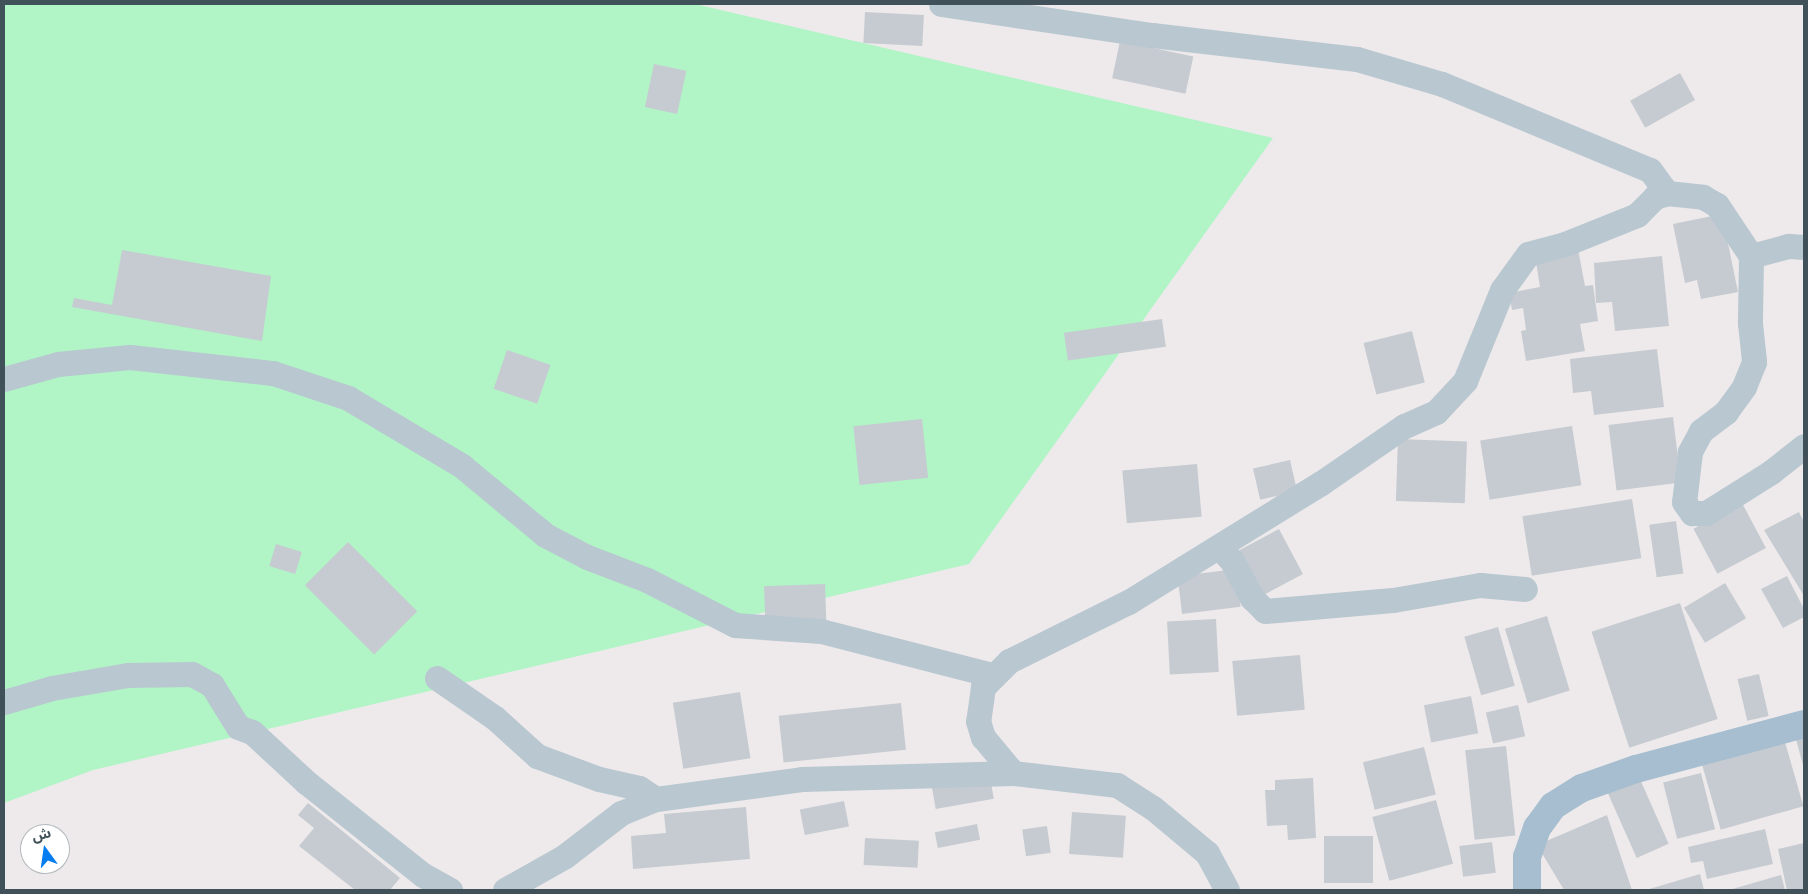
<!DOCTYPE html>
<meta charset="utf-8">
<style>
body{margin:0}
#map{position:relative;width:1808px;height:894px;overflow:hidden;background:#eeeaeb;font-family:"Sofia Sans Condensed","Noto Sans Arabic",sans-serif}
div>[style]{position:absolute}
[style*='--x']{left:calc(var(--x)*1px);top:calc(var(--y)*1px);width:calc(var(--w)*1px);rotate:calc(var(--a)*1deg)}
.green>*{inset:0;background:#b1f4c6}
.building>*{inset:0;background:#c6cbd1;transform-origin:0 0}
.minor>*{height:25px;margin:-12.5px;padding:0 12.5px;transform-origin:12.5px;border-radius:12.5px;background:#b9c7d0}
.primary>*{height:28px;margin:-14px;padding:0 14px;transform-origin:14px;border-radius:14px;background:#a6becf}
span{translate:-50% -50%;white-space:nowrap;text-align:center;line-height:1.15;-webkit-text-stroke:4px #fff;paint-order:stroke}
.frame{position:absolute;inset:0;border:5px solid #41515a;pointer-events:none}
.north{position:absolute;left:20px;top:824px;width:50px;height:50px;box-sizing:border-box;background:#fff;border:1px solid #b3b9bd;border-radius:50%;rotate:346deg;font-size:14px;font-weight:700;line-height:20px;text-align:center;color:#41515a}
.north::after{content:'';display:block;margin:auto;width:18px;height:22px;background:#037df0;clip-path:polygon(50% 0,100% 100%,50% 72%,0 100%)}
</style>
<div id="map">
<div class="green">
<i style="clip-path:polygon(4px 4px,695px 4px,1273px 138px,969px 564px,93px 770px,4px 803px)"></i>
</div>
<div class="building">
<i style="left:865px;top:12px;width:59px;height:31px;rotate:3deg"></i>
<i style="left:1120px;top:41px;width:75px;height:38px;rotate:12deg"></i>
<i style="left:654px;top:64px;width:33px;height:44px;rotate:12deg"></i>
<i style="left:1680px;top:73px;width:31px;height:57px;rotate:61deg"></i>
<i style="clip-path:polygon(1722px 214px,1738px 292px,1701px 299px,1697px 280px,1685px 283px,1673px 224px)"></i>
<i style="clip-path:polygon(1578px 249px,1585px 286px,1593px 285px,1598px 321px,1580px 324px,1585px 351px,1526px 361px,1521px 331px,1526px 330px,1523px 308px,1512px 310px,1509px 293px,1540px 287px,1535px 256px)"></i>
<i style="clip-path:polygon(122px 250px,271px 276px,262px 341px,72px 307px,74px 298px,112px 305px)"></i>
<i style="clip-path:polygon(1662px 256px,1669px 326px,1615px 331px,1612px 302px,1596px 303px,1594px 263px)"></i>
<i style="left:1162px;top:319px;width:28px;height:99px;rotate:82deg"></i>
<i style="left:1412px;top:331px;width:53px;height:50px;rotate:76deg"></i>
<i style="clip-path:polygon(1657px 349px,1664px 407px,1594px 415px,1591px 391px,1573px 393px,1570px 359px)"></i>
<i style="left:507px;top:350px;width:46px;height:41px;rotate:19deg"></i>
<i style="left:1673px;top:417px;width:66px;height:65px;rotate:83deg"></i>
<i style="left:922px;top:419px;width:59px;height:69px;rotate:84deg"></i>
<i style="left:1572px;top:426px;width:60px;height:93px;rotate:81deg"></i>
<i style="left:1398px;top:439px;width:69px;height:62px;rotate:2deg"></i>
<i style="left:1290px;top:460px;width:32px;height:38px;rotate:77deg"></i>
<i style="left:1197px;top:464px;width:53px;height:75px;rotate:85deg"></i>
<i style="left:1632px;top:499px;width:60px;height:111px;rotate:81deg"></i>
<i style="left:1742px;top:503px;width:51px;height:55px;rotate:62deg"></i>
<i style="clip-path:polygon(1799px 512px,1804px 522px,1804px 596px,1764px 530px)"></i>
<i style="left:1676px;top:521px;width:53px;height:27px;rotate:82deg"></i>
<i style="left:1279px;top:529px;width:51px;height:45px;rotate:62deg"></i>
<i style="left:348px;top:542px;width:98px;height:61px;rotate:45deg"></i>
<i style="left:276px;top:544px;width:27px;height:23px;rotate:17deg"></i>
<i style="left:1236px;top:569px;width:38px;height:59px;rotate:83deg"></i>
<i style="clip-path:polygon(1787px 576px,1804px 609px,1804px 617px,1783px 628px,1761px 589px)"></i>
<i style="left:1725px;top:583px;width:41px;height:48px;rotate:59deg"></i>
<i style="left:825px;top:584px;width:38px;height:61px;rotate:88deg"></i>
<i style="left:1680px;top:603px;width:122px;height:93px;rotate:72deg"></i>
<i style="left:1547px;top:616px;width:78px;height:44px;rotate:73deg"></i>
<i style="left:1216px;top:619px;width:53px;height:49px;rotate:87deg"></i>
<i style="left:1498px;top:627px;width:61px;height:35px;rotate:74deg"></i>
<i style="left:1300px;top:655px;width:55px;height:68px;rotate:85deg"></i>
<i style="left:1759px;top:674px;width:43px;height:22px;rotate:77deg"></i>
<i style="left:740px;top:692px;width:67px;height:68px;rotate:81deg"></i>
<i style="left:1471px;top:696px;width:38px;height:48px;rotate:79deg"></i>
<i style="left:901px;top:703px;width:47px;height:123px;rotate:84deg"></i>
<i style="left:1518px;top:705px;width:32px;height:33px;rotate:77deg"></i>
<i style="clip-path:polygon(1804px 725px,1804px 769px,1793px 728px)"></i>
<i style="left:1783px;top:735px;width:74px;height:86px;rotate:74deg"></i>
<i style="left:1506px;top:746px;width:90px;height:41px;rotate:84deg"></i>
<i style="left:1424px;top:747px;width:49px;height:63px;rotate:76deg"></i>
<i style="left:1701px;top:773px;width:58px;height:39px;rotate:76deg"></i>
<i style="left:990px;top:777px;width:22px;height:59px;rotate:80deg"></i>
<i style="left:1639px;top:777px;width:73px;height:35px;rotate:66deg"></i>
<i style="clip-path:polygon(1313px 778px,1316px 838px,1288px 840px,1287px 825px,1267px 826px,1265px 790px,1275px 790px,1275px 780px)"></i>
<i style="left:1436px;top:800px;width:66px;height:66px;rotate:75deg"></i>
<i style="left:844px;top:801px;width:26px;height:45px;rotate:79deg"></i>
<i style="clip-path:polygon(308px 803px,400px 878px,390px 890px,355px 890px,299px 846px,314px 828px,298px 815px)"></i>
<i style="clip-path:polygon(746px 807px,750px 859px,633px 869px,631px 836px,666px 833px,664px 814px)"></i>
<i style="left:1072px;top:812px;width:54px;height:42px;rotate:4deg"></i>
<i style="clip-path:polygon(1607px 815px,1632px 890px,1564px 890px,1537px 845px)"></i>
<i style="left:977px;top:824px;width:16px;height:43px;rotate:79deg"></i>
<i style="left:1047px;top:826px;width:27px;height:25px;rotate:82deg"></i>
<i style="clip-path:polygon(1765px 829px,1773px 864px,1707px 879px,1703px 861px,1691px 863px,1688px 847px)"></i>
<i style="left:1324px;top:836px;width:49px;height:47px"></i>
<i style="left:865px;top:838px;width:54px;height:27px;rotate:3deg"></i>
<i style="left:1492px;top:842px;width:31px;height:33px;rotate:83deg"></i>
<i style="clip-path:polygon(1804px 843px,1804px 890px,1787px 890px,1778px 849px)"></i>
<i style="clip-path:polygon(1700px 874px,1704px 890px,1646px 890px)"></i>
<i style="clip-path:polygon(1781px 875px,1785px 890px,1729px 890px)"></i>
</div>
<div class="minor">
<i style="--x:941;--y:4;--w:213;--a:8.4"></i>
<i style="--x:1152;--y:35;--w:206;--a:6.7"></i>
<i style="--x:1357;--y:59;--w:89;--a:16.4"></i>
<i style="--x:1442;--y:84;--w:225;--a:22.5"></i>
<i style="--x:1650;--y:170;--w:29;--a:54"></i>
<i style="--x:1667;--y:193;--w:13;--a:162"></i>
<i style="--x:1655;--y:197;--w:25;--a:135"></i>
<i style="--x:1637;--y:215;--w:78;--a:158.1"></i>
<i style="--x:1565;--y:244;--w:38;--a:165"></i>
<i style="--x:1528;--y:254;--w:44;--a:125.8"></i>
<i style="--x:1502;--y:290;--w:98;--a:112.1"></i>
<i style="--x:1465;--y:381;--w:42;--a:133.1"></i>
<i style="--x:1436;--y:412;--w:35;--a:156"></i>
<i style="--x:1404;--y:426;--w:101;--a:145.5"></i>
<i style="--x:1321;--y:483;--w:227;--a:148.3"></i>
<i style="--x:1128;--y:602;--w:133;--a:153.6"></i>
<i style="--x:1009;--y:661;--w:37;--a:135"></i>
<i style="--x:983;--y:687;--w:34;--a:98"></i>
<i style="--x:978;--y:721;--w:17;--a:73"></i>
<i style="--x:983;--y:737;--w:47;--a:50.2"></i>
<i style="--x:1013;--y:773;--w:105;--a:6.6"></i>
<i style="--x:1117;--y:785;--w:43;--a:32.6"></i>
<i style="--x:1153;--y:808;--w:70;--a:39.8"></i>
<i style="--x:1207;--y:853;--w:42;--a:61.6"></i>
<i style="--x:1667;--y:193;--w:36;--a:6"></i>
<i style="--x:1703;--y:197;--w:16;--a:30"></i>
<i style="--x:1717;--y:205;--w:61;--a:56.3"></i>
<i style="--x:1751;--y:256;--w:39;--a:-15"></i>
<i style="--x:1789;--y:246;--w:15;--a:4"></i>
<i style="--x:1751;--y:256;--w:67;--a:90.9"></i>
<i style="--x:1750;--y:323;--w:39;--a:84"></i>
<i style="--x:1754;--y:362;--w:27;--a:112"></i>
<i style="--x:1744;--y:387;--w:31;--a:126"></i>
<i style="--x:1726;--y:412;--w:31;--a:143"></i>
<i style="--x:1701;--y:431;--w:24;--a:118"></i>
<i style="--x:1690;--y:452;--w:50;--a:96.8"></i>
<i style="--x:1684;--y:502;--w:14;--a:54"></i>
<i style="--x:1692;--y:513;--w:14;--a:0"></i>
<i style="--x:1706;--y:513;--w:77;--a:-32.2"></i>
<i style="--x:1771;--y:472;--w:42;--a:-38.2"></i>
<i style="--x:4;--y:379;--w:56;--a:-15.5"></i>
<i style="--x:58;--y:364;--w:72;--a:-5.6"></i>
<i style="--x:130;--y:357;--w:144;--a:6.4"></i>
<i style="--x:273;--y:373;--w:79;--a:18.4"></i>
<i style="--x:348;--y:398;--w:133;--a:30.8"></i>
<i style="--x:462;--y:466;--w:108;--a:39.7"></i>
<i style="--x:545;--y:535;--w:47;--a:27.6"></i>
<i style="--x:587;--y:557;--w:64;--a:21"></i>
<i style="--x:647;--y:580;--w:99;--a:27.1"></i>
<i style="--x:735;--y:625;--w:86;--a:4"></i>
<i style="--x:821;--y:631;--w:177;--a:14.4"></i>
<i style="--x:1219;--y:547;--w:19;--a:47"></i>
<i style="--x:1232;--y:561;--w:42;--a:61.6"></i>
<i style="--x:1252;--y:598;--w:18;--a:45"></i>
<i style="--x:1265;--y:611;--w:128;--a:-4.9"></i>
<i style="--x:1393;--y:600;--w:88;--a:-9.8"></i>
<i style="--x:1480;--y:585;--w:45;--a:5.1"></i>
<i style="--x:437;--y:678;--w:70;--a:34.6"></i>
<i style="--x:495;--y:718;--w:57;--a:42.1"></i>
<i style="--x:537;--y:756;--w:66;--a:20.4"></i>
<i style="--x:599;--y:779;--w:41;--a:12.7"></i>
<i style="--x:639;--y:788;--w:20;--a:33"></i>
<i style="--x:4;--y:702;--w:50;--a:-16.3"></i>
<i style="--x:52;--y:688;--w:77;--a:-9.7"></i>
<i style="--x:128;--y:675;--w:64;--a:-0.9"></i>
<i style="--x:192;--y:674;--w:23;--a:29"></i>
<i style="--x:212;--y:685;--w:49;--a:58.2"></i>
<i style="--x:238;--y:727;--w:15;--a:20"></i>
<i style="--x:252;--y:732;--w:74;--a:42.8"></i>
<i style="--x:306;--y:782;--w:149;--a:38.5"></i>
<i style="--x:423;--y:875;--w:31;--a:29"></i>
<i style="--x:505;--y:890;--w:69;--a:-29.5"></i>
<i style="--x:565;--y:856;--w:71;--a:-37.5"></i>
<i style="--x:621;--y:813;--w:38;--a:-22"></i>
<i style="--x:656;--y:799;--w:147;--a:-7.8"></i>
<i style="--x:802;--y:779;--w:211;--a:-1.6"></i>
</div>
<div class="primary">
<i style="--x:1527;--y:890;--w:33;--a:-90"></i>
<i style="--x:1527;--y:857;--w:31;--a:-71"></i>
<i style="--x:1537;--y:828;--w:27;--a:-54"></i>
<i style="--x:1553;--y:806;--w:34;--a:-32"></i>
<i style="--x:1582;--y:788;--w:57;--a:-19.4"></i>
<i style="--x:1636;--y:769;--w:174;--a:-15"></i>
</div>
<div class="frame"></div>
<div class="north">ش</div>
</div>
